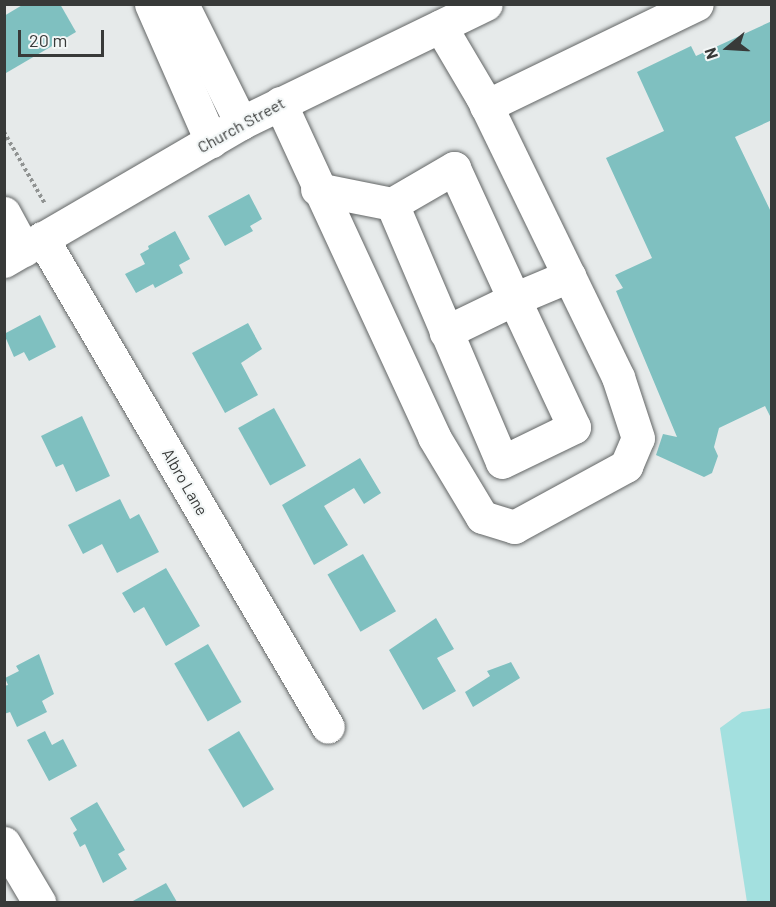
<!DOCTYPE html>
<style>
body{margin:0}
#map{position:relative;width:776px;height:907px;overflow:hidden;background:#e6eaea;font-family:Barlow,sans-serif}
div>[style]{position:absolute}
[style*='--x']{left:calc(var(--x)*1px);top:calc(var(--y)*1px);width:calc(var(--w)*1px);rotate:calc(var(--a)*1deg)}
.green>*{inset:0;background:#a3e0df}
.building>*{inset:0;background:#7fc0c0;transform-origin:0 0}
.path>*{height:4px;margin-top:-2px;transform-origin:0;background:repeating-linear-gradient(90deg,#909392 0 3px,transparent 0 6px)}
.roads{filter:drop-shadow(0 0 2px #636666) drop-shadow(0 0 2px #636666)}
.minor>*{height:33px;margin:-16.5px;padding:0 16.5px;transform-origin:16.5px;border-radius:16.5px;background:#fff}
span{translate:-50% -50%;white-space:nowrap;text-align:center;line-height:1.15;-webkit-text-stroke:4.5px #f3f7f7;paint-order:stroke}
.street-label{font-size:16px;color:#383a39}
.frame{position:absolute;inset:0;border:6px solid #383a39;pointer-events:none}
.north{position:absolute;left:698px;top:18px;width:60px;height:60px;-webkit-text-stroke:4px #f3f7f7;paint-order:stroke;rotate:252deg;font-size:16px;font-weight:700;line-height:24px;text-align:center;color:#383a39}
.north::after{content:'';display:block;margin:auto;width:21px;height:27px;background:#383a39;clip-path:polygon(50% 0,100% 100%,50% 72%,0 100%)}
.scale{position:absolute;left:18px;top:30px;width:86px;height:27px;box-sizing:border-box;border:3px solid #383a39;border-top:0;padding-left:8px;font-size:18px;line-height:21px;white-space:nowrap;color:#383a39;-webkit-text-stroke:4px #f3f7f7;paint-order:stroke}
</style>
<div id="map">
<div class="green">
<i style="clip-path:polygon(771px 708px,771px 902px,747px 902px,720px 728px,742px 712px)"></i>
</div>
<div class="building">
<i style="clip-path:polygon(24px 4px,60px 4px,76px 32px,6px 73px,4px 16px)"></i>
<i style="clip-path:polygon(772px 21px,772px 120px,735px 137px,772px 214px,772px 420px,765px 406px,719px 428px,714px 447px,718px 456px,712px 473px,704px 477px,656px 455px,663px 434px,677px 437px,616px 291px,623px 288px,615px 275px,652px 258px,606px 158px,664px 131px,637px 72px,691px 46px,696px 56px)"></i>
<i style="clip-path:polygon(249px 194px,262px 219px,250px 226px,253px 231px,225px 246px,208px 216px)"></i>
<i style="clip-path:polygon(175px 231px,190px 259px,179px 265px,183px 273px,155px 288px,153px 284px,136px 293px,125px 274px,145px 264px,140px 254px,149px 249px,148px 246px)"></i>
<i style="clip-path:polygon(40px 315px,56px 347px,29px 361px,24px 352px,14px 357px,4px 334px)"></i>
<i style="clip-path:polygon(248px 323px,262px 349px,241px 363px,258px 395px,225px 413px,192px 353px)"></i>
<i style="left:274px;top:408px;width:66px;height:41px;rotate:61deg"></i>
<i style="clip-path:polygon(82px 416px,110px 476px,76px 492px,63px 464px,56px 467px,41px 436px)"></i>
<i style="clip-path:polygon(360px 458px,381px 493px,364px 504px,354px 488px,324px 506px,348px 545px,314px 565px,282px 505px)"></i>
<i style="clip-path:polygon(120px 499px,130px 519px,139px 514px,159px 552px,117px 573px,102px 544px,83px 554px,68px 525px)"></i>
<i style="left:363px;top:554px;width:66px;height:41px;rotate:60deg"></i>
<i style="clip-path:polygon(166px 568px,200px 626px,166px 646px,144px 607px,134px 613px,122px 593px)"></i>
<i style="clip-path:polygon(436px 618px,454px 649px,437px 658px,456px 691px,423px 710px,389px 650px)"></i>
<i style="left:208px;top:644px;width:67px;height:39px;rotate:60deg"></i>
<i style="clip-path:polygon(39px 654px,54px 694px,42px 701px,47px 712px,17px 727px,10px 712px,4px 714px,4px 686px,8px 685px,5px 678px,19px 671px,16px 666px)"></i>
<i style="clip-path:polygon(511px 662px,520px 678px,473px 707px,465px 692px,490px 676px,487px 671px)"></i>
<i style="clip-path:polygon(45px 731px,52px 745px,63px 739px,77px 766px,49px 781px,27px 740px)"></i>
<i style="left:239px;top:731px;width:68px;height:36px;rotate:59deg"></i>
<i style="clip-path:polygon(97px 802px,125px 850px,118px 854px,127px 869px,103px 883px,85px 844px,80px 847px,73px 833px,77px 830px,70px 818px)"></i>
<i style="clip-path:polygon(166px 883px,177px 902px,131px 902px)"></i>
</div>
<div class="path">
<i style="--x:4;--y:132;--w:83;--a:60.3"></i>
</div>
<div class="roads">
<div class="minor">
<i style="--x:151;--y:4;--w:150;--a:66.3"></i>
<i style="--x:182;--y:4;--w:133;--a:63.6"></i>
<i style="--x:280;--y:103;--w:368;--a:65.2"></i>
<i style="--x:434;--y:437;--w:93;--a:59"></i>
<i style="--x:482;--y:517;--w:34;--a:17"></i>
<i style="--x:514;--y:527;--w:128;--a:-28.6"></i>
<i style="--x:626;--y:466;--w:30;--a:-67"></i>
<i style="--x:638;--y:438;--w:64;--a:-108.2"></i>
<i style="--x:618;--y:377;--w:311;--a:-115.9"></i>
<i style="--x:482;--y:97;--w:82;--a:-120.6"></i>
<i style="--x:486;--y:106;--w:234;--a:-25.8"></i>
<i style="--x:317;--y:189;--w:76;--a:11.3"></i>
<i style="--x:392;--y:204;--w:72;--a:-30.1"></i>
<i style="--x:454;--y:168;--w:144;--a:65.4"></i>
<i style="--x:514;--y:299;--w:60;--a:-22.7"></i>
<i style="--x:392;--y:204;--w:280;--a:66.9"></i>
<i style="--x:502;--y:462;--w:80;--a:-25.9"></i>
<i style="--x:574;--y:427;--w:141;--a:-115.1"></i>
<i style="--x:514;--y:299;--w:76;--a:154.1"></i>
<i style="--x:4;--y:213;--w:42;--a:61.6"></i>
<i style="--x:42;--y:238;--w:566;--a:59.68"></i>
<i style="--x:4;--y:261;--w:274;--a:-30.2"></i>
<i style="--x:241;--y:123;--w:272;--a:-25.9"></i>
<i style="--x:4;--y:843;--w:69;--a:59.3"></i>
</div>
</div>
<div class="street-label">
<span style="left:241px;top:125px;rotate:-29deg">Church Street</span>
<span style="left:185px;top:482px;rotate:60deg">Albro Lane</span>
</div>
<div class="frame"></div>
<div class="north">N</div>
<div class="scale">20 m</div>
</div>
